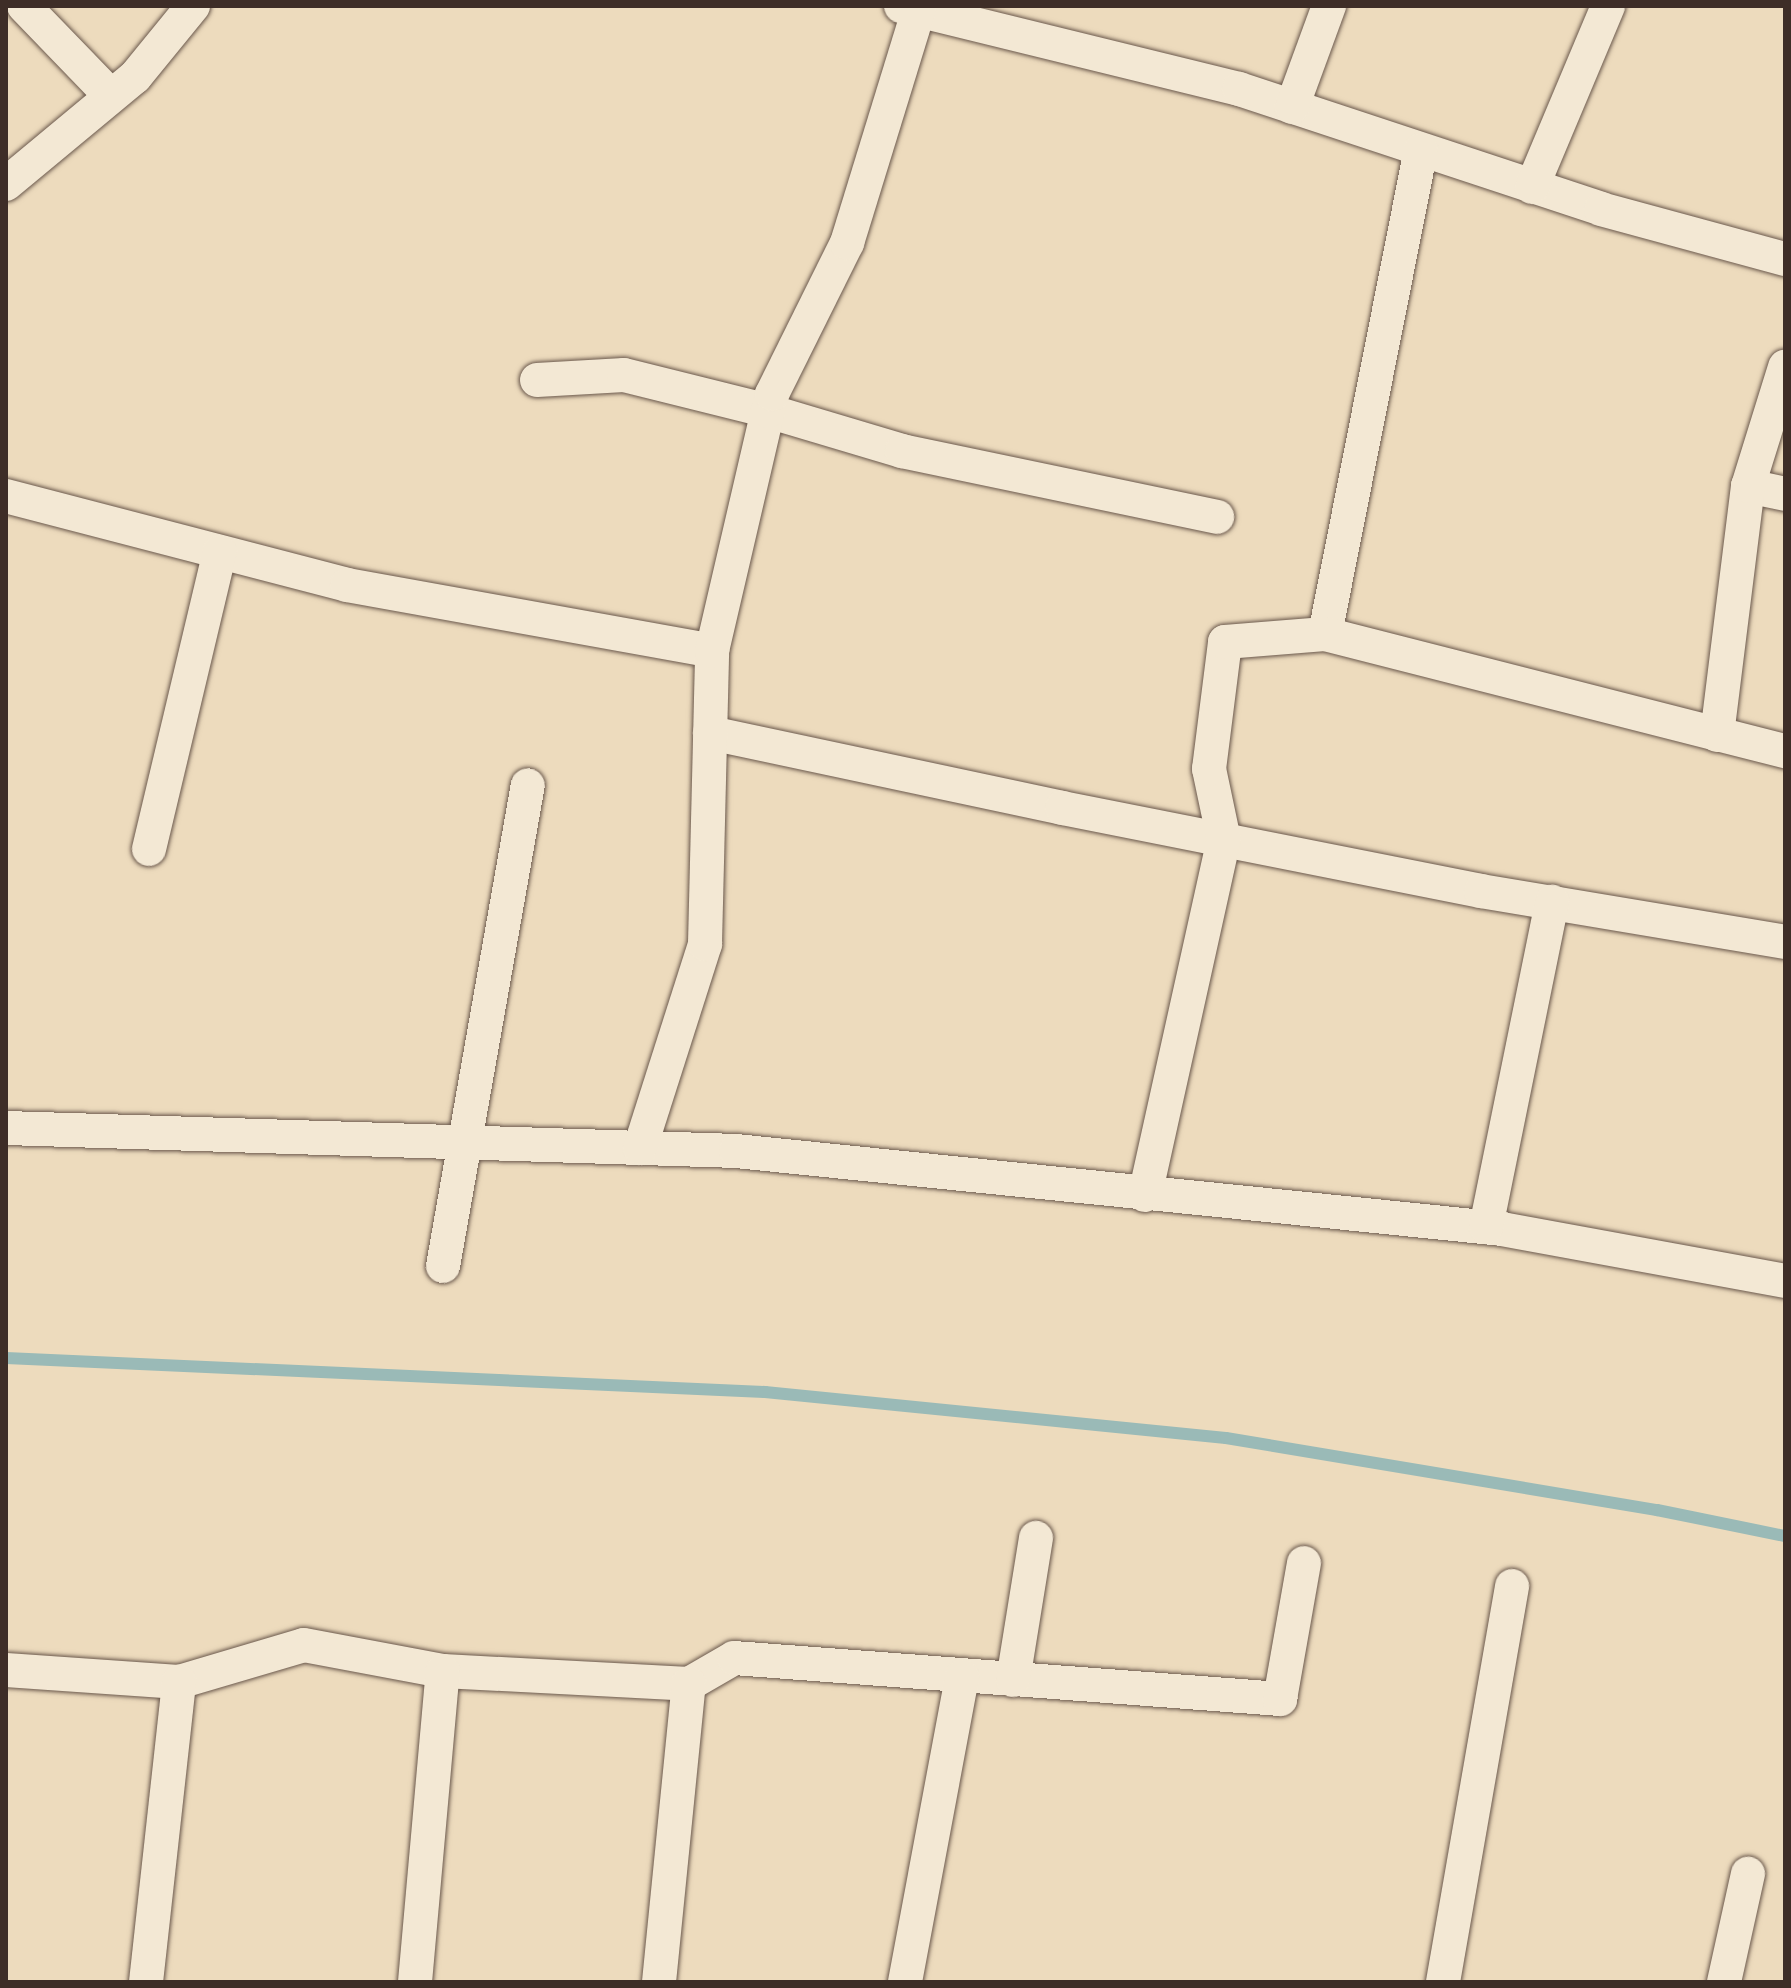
<!DOCTYPE html>
<style>
body{margin:0}
#map{position:relative;width:1791px;height:1988px;overflow:hidden;background:#eddbbd;font-family:"IM FELL Great Primer",serif}
div>[style]{position:absolute}
[style*='--x']{left:calc(var(--x)*1px);top:calc(var(--y)*1px);width:calc(var(--w)*1px);rotate:calc(var(--a)*1deg)}
.stream>*{height:12px;margin:-6px;padding:0 6px;transform-origin:6px;border-radius:6px;background:#9abab7}
.roads{filter:drop-shadow(0 0 2px #6a584c) drop-shadow(0 0 2px #6a584c)}
.minor>*{height:34px;margin:-17px;padding:0 17px;transform-origin:17px;border-radius:17px;background:#f3e8d4}
span{translate:-50% -50%;white-space:nowrap;text-align:center;line-height:1.15;-webkit-text-stroke:8px #f3e8d4;paint-order:stroke}
.frame{position:absolute;inset:0;border:8px solid #3e2d27;pointer-events:none}
</style>
<div id="map">
<div class="stream">
<i style="--x:6;--y:1358;--w:760;--a:2.56"></i>
<i style="--x:765;--y:1392;--w:463;--a:5.7"></i>
<i style="--x:1226;--y:1438;--w:437;--a:9.5"></i>
<i style="--x:1657;--y:1510;--w:131;--a:11.5"></i>
</div>
<div class="roads">
<div class="minor">
<i style="--x:24;--y:6;--w:125;--a:46"></i>
<i style="--x:901;--y:6;--w:348;--a:13.8"></i>
<i style="--x:1239;--y:89;--w:381;--a:18.3"></i>
<i style="--x:1601;--y:209;--w:191;--a:15.2"></i>
<i style="--x:1292;--y:107;--w:108;--a:-69.9"></i>
<i style="--x:6;--y:184;--w:168;--a:-39.7"></i>
<i style="--x:135;--y:77;--w:92;--a:-50.8"></i>
<i style="--x:1532;--y:187;--w:196;--a:-67.2"></i>
<i style="--x:537;--y:380;--w:87;--a:-3.3"></i>
<i style="--x:624;--y:375;--w:148;--a:14"></i>
<i style="--x:768;--y:411;--w:140;--a:16.6"></i>
<i style="--x:902;--y:451;--w:322;--a:11.8"></i>
<i style="--x:1748;--y:486;--w:38;--a:12"></i>
<i style="--x:6;--y:496;--w:352;--a:14.6"></i>
<i style="--x:347;--y:585;--w:371;--a:10.2"></i>
<i style="--x:1325;--y:634;--w:493;--a:-78.8"></i>
<i style="--x:710;--y:733;--w:360;--a:12"></i>
<i style="--x:1062;--y:808;--w:427;--a:11.2"></i>
<i style="--x:1481;--y:891;--w:308;--a:9.5"></i>
<i style="--x:1717;--y:735;--w:251;--a:-82.9"></i>
<i style="--x:1748;--y:486;--w:125;--a:-72.7"></i>
<i style="--x:149;--y:849;--w:305;--a:-76.6"></i>
<i style="--x:6;--y:1128;--w:730;--a:1.8"></i>
<i style="--x:736;--y:1151;--w:770;--a:5.81"></i>
<i style="--x:1502;--y:1229;--w:288;--a:10.4"></i>
<i style="--x:640;--y:1148;--w:214;--a:-72.3"></i>
<i style="--x:705;--y:944;--w:293;--a:-88.6"></i>
<i style="--x:712;--y:651;--w:246;--a:-76.9"></i>
<i style="--x:768;--y:411;--w:17;--a:-77"></i>
<i style="--x:772;--y:394;--w:169;--a:-63.6"></i>
<i style="--x:847;--y:243;--w:248;--a:-72.9"></i>
<i style="--x:1145;--y:1195;--w:364;--a:-77.5"></i>
<i style="--x:1224;--y:840;--w:73;--a:-101.9"></i>
<i style="--x:1209;--y:769;--w:128;--a:-82.8"></i>
<i style="--x:1225;--y:642;--w:100;--a:-4.6"></i>
<i style="--x:1325;--y:634;--w:475;--a:14.3"></i>
<i style="--x:1486;--y:1227;--w:332;--a:-78.5"></i>
<i style="--x:443;--y:1266;--w:488;--a:-80"></i>
<i style="--x:6;--y:1670;--w:173;--a:4"></i>
<i style="--x:179;--y:1682;--w:130;--a:-16.5"></i>
<i style="--x:304;--y:1645;--w:141;--a:10.6"></i>
<i style="--x:443;--y:1671;--w:246;--a:3"></i>
<i style="--x:689;--y:1684;--w:52;--a:-30"></i>
<i style="--x:734;--y:1658;--w:548;--a:4.29"></i>
<i style="--x:1280;--y:1699;--w:138;--a:-80"></i>
<i style="--x:1013;--y:1680;--w:144;--a:-80.8"></i>
<i style="--x:146;--y:1982;--w:302;--a:-83.7"></i>
<i style="--x:415;--y:1982;--w:312;--a:-84.9"></i>
<i style="--x:659;--y:1982;--w:300;--a:-84.3"></i>
<i style="--x:905;--y:1982;--w:311;--a:-79.4"></i>
<i style="--x:1443;--y:1982;--w:402;--a:-80.1"></i>
<i style="--x:1724;--y:1982;--w:111;--a:-77.5"></i>
</div>
</div>
<div class="frame"></div>
</div>
